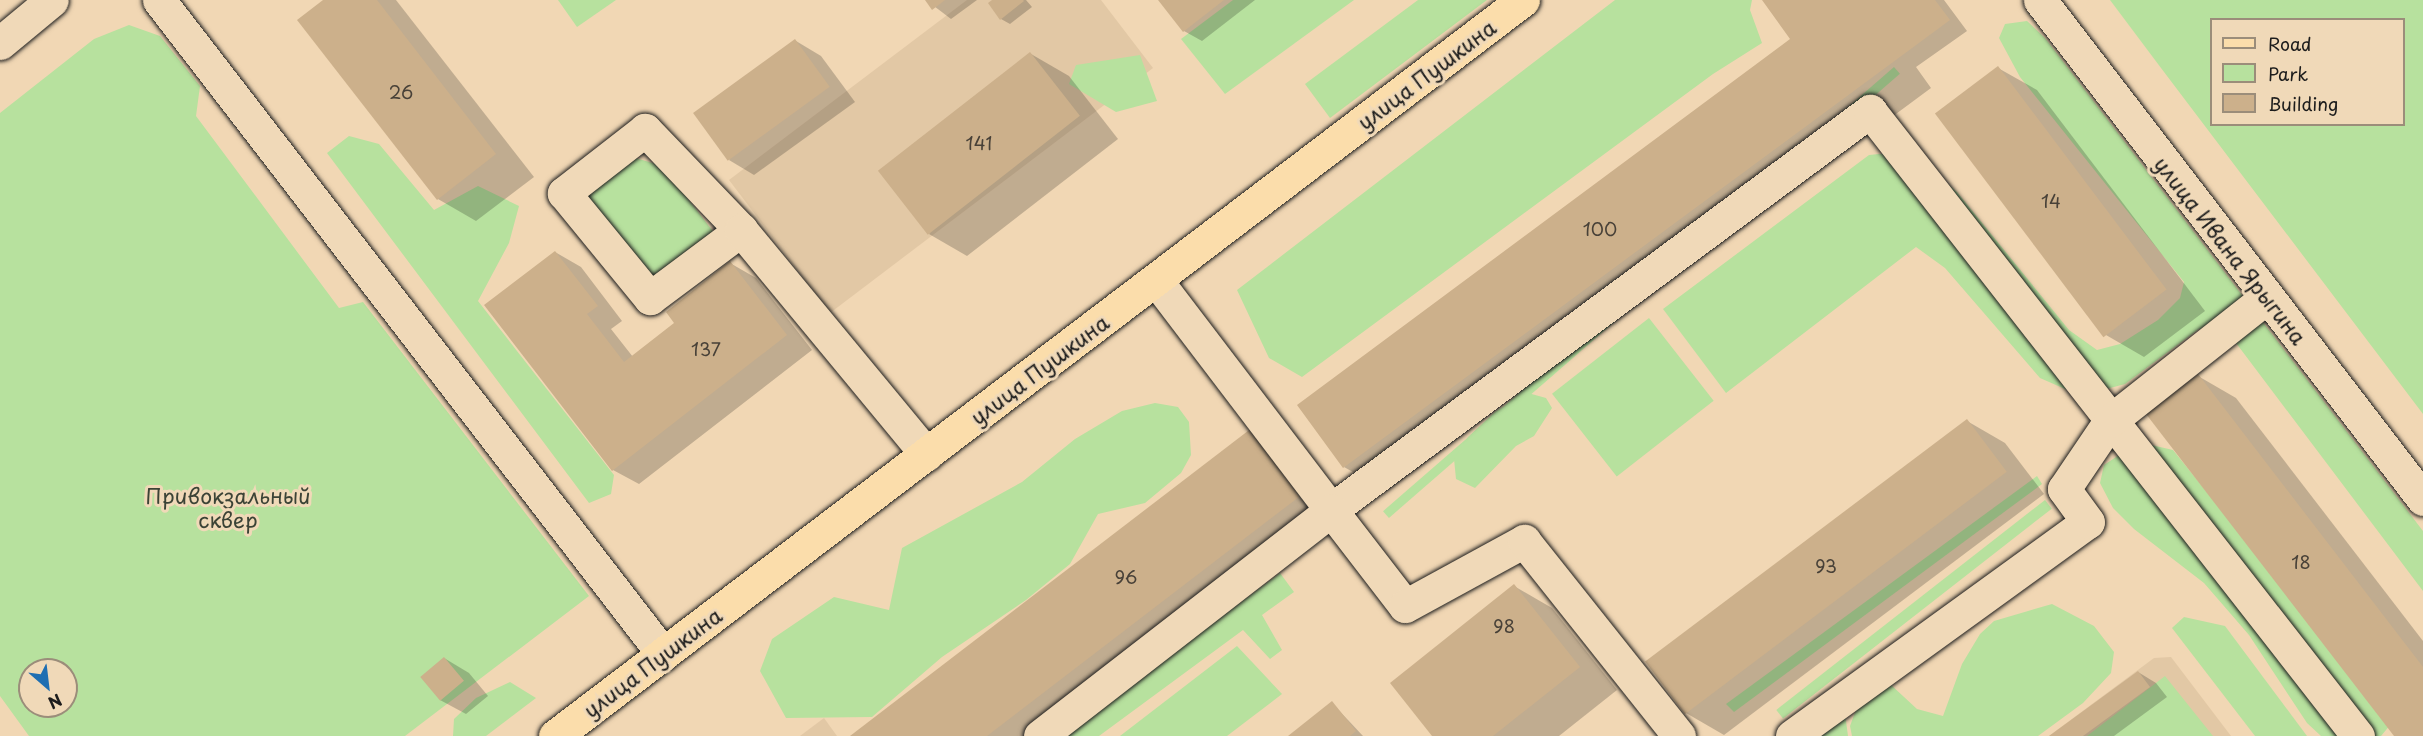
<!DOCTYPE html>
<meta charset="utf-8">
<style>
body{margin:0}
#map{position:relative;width:2423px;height:736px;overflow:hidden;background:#f1d7b4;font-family:"Playpen Sans",sans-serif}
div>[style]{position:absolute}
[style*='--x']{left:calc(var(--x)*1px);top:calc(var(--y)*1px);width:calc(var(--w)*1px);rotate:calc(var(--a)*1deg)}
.built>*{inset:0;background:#e2c8a5}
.green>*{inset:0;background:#b7e19e;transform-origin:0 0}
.shadow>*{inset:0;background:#0003}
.building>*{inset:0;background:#ccb08b;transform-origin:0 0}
.roads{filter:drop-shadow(0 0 2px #1c1c1c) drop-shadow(0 0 2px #1c1c1c)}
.minor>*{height:33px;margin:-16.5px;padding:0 16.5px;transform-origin:16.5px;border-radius:16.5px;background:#f0d9b8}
.major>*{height:33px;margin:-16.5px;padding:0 16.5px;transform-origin:16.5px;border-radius:16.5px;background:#fbddab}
span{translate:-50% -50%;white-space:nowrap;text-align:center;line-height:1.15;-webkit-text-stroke:6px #f0d9b8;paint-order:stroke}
.number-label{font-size:18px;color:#484138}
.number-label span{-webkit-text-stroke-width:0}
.street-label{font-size:21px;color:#1c1c1c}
.park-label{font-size:21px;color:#3b4336}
.legend{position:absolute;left:2210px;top:18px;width:195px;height:108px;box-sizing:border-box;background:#f0d9b8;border:2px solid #9b8d7a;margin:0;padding:8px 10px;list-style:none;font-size:18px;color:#1c1c1c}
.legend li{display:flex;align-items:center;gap:12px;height:30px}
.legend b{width:30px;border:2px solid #9b8d7a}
.north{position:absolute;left:18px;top:658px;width:60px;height:60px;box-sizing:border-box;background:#f0d9b8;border:2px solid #9b8d7a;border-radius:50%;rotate:152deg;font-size:16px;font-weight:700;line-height:24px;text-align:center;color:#1c1c1c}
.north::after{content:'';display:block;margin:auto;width:21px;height:27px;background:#1f6fb2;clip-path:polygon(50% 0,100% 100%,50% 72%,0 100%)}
</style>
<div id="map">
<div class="built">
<i style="clip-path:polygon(967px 0,1101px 0,1153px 68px,830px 313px,729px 180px)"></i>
<i style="clip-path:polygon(2171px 657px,2231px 736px,2049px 736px,2154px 658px)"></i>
<i style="clip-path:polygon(824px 718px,837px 736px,800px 736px)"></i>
</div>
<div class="green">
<i style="clip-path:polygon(558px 0,616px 0,577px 27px)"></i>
<i style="clip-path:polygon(1233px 0,1354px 0,1225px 94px,1181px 39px)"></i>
<i style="clip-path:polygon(1418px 0,1487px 0,1330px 118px,1305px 84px)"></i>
<i style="clip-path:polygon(1615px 0,1752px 0,1750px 10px,1762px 43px,1713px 74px,1302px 377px,1269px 358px,1237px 290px)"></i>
<i style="clip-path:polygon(evenodd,2110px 0,2423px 0,2423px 414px,2161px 68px,2110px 0,2212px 20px,2404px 20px,2404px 124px,2212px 124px,2212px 20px)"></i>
<i style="clip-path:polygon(2027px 21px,2045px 38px,2423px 531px,2423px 591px,2233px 339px,2199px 329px,2125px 384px,2095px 392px,2065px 389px,2040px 378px,1945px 268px,1916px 247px,1726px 393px,1663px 309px,1869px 155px,1899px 152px,1926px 165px,1957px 192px,2069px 330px,2097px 350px,2120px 344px,2158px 320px,2180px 298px,2184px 282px,2020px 77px,1999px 38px,2005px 24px)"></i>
<i style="clip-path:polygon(evenodd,129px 25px,160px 36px,200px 86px,196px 116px,339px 308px,363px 302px,589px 596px,405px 736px,29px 736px,0 696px,0 113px,94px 39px,129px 25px,30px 670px,66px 670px,66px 706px,30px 706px,30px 670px)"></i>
<i style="clip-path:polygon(1140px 55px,1157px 101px,1116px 112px,1069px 84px,1076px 65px)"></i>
<i style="left:1894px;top:67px;width:9px;height:677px;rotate:49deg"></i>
<i style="clip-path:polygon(349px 136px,379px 144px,434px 210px,478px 186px,519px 206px,509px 243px,478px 301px,614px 475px,611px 494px,589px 503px,327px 153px)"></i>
<i style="clip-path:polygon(632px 157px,663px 166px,718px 238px,650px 292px,574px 200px)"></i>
<i style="left:1649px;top:318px;width:105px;height:123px;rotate:52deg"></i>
<i style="clip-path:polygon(1528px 393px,1546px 398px,1552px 408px,1534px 436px,1516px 446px,1475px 488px,1456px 479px,1454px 459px,1468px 437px,1496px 411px)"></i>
<i style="clip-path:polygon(1155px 403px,1178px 407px,1189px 422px,1191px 455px,1181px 473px,1145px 503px,1098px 514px,1070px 564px,1026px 600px,942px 657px,872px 717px,786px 718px,760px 671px,772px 639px,834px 597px,889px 610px,902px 548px,1022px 482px,1075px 439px,1122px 411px)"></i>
<i style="clip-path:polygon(2147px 444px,2173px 450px,2376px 702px,2391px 724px,2381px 736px,2321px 736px,2307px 723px,2249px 635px,2204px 583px,2134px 529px,2113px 508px,2100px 483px,2104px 465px,2125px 451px)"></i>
<i style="clip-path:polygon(2037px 476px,2042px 484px,1734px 712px,1726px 704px)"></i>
<i style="left:2045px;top:500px;width:11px;height:341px;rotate:52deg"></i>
<i style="clip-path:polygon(1280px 573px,1294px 592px,1262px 615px,1282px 650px,1270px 659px,1243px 630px,1099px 736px,1062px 736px)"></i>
<i style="clip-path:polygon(2052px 604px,2094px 626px,2114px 652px,2111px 673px,2083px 703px,2038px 736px,1852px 736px,1850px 726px,1860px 699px,1890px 684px,1917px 709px,1943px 716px,1962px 664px,1980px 634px,1994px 621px)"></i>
<i style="clip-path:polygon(2184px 617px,2225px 626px,2307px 736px,2255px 736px,2172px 628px)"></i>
<i style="clip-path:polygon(1237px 646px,1282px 694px,1227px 736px,1120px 736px)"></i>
<i style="clip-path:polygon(2165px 676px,2213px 736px,2087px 736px)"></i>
<i style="clip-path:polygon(510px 682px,536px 698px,486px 736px,453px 736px,454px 719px,476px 698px)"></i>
<i style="clip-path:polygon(1843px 699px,1848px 736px,1792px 736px)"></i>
</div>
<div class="shadow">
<i style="clip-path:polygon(326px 0,396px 0,534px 177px,476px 221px,438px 199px)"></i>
<i style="clip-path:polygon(926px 0,977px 0,951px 19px)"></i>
<i style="clip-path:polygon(994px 0,1026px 0,1032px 7px,1010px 24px,1001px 19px)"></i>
<i style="clip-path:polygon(1160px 0,1255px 0,1202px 41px,1184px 31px)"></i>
<i style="clip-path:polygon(1763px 0,1944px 0,1967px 31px,1916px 67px,1931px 88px,1387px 491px,1344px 467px,1793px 39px)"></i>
<i style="clip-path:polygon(796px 41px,821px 56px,855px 102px,754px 175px,729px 160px)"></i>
<i style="clip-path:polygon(1031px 54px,1069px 76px,1118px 139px,967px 256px,929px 234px)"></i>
<i style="clip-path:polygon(1998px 68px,2037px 90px,2205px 311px,2144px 357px,2106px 335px)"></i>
<i style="clip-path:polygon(555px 252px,581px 267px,622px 321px,611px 329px,633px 357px,677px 323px,730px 263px,756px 278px,812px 350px,639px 484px,613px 470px)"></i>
<i style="clip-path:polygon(2198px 376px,2236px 398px,2423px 641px,2423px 736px,2396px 736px)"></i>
<i style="clip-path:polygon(1967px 421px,2005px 443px,2044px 494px,1724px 735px,1686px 713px)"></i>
<i style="clip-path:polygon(1257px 426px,1345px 513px,1054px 736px,853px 736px)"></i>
<i style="clip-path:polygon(1514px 586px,1552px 608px,1617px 690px,1559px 736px,1434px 736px)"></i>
<i style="clip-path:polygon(444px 658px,469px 673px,488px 696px,466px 714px,440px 700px)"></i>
<i style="clip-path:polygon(2138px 672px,2156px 683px,2167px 697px,2114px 736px,2052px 736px)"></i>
<i style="clip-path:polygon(1332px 703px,1363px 736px,1290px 736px)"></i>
</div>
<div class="building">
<i style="clip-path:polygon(323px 0,377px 0,496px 154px,437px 200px,297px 20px)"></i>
<i style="clip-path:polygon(925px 0,945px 0,932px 10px)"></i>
<i style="clip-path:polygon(992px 0,1023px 0,1024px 1px,1000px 20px,988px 3px)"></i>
<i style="clip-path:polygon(1158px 0,1224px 0,1183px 32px)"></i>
<i style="clip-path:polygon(1762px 0,1935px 0,1950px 20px,1343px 468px,1297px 405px,1790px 39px)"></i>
<i style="left:795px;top:39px;width:59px;height:126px;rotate:54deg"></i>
<i style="left:1030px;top:52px;width:81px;height:193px;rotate:52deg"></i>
<i style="left:1998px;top:66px;width:280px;height:79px;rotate:53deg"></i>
<i style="clip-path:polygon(555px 251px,598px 306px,587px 314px,624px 362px,674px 323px,666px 312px,730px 261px,787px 335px,612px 471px,484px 305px)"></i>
<i style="clip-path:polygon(2198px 374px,2423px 667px,2423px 736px,2394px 736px,2146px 414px)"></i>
<i style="left:1967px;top:419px;width:66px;height:403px;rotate:53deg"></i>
<i style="clip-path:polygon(1257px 424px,1308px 490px,987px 736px,850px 736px)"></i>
<i style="clip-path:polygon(1514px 584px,1580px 667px,1493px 736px,1432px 736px,1390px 683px)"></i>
<i style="left:444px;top:657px;width:31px;height:31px;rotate:50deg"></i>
<i style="clip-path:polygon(2138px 671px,2150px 687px,2083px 736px,2049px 736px)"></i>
<i style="clip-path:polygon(1332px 701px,1356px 731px,1350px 736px,1288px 736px)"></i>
</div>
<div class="roads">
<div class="minor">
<i style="--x:159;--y:0;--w:826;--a:52.38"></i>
<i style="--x:2040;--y:0;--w:629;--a:52.49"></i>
<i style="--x:0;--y:43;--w:67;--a:-39.6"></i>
<i style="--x:741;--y:230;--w:139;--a:-133.8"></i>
<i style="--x:645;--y:130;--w:103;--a:142.1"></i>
<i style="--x:564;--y:193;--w:136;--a:50.7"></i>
<i style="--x:650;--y:298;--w:114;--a:-36.8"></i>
<i style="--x:741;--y:230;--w:291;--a:50.4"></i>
<i style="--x:1156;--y:280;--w:289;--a:52.7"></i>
<i style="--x:1331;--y:510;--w:671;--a:-36.51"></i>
<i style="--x:1870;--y:111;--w:793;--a:52.02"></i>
<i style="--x:1040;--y:736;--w:368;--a:-37.8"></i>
<i style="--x:1331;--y:510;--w:121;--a:52.4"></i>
<i style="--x:1405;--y:606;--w:136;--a:-28.6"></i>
<i style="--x:1524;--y:541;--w:249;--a:51.5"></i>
<i style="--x:1792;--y:736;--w:365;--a:-35.9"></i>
<i style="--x:2088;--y:522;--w:41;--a:-126"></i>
<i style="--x:2064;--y:489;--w:82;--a:-55.9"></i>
<i style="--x:2110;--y:421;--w:200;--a:-38.3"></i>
</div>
<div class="major">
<i style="--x:555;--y:736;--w:1216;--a:-37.25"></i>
</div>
</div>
<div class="number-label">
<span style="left:401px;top:92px">26</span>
<span style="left:979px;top:143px">141</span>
<span style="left:2051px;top:201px">14</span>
<span style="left:1600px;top:229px">100</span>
<span style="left:706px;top:349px">137</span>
<span style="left:2301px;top:562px">18</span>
<span style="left:1826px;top:566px">93</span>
<span style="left:1126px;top:577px">96</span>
<span style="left:1504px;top:626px">98</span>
</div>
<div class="street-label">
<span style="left:1426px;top:74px;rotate:-37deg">улица Пушкина</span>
<span style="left:2231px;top:250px;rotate:52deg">улица Ивана Ярыгина</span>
<span style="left:1039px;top:369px;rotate:-37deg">улица Пушкина</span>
<span style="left:652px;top:662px;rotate:-37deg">улица Пушкина</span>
</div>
<div class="park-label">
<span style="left:228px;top:507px">Привокзальный<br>сквер</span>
</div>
<ul class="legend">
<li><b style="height:8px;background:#fbddab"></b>Road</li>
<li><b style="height:16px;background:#b7e19e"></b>Park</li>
<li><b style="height:16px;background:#ccb08b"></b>Building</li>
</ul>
<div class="north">N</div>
</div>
